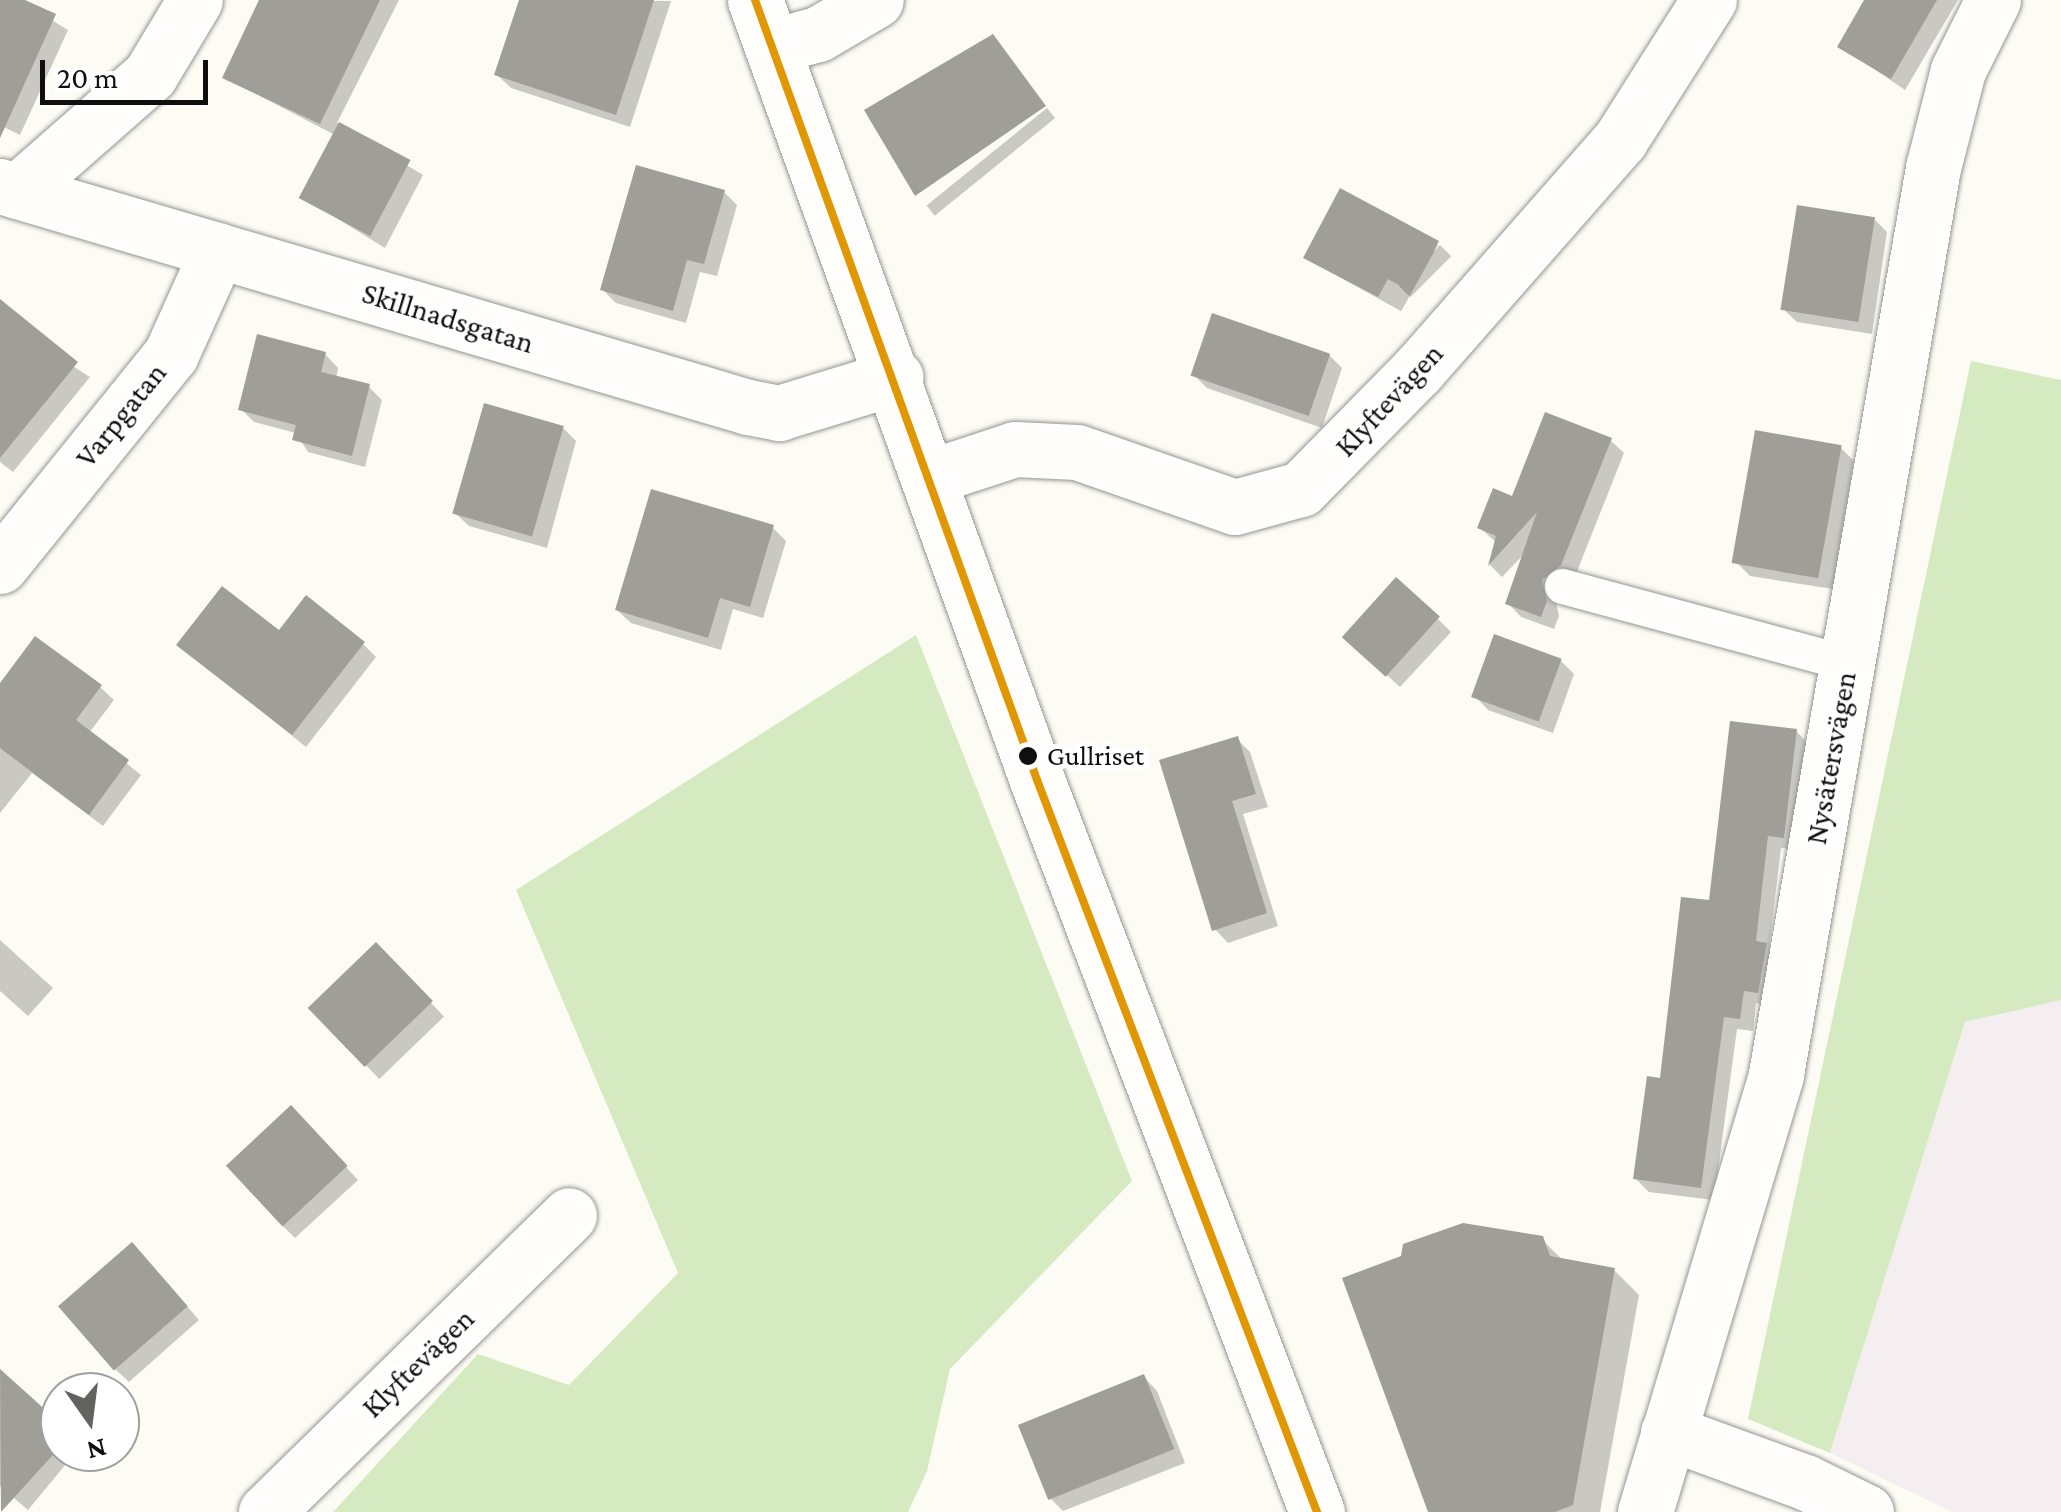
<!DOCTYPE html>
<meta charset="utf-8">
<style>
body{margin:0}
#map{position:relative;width:2061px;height:1512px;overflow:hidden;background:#fcfbf4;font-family:"Crimson Pro",serif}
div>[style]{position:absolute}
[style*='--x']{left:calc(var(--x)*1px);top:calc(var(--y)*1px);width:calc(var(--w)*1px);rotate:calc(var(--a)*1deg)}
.industrial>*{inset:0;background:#f4eef1}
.forest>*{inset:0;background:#d5eac1}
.shadow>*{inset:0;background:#0003;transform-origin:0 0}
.building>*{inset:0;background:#a09e99;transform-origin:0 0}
.roads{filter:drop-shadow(0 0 2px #969592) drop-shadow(0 0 2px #969592)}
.service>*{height:35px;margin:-17.5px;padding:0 17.5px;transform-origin:17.5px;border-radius:17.5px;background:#fffefd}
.minor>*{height:55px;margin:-27.5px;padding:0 27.5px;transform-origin:27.5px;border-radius:27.5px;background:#fffefd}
.tertiary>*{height:55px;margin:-27.5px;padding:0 27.5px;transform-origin:27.5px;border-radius:27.5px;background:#fffefd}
.bus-1>*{height:8px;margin:-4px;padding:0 4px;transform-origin:4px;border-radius:4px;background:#e09702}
.dots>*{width:28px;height:28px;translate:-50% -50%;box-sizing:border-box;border:5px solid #fff;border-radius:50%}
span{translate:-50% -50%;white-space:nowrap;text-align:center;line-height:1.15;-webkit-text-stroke:10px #fff;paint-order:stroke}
.bus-label{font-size:28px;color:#0f0f0f}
.left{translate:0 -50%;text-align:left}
.street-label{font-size:30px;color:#0f0f0f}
.north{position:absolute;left:40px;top:1372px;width:100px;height:100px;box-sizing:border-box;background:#fff;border:2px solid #9f9f9f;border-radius:50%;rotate:166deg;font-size:28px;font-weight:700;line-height:40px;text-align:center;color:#0f0f0f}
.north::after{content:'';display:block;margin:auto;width:35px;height:45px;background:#62625f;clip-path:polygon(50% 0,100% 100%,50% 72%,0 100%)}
.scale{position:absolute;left:40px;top:60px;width:168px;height:45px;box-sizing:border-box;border:5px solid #0f0f0f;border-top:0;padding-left:12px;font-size:30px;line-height:35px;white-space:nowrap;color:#0f0f0f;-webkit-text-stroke:8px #fff;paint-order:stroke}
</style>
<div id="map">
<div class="industrial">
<i style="clip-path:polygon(2061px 1000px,2061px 1512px,1952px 1512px,1830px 1453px,1965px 1022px)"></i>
</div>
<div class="forest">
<i style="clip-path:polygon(1971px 361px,2061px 380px,2061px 1000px,1965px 1022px,1830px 1453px,1748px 1419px)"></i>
<i style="clip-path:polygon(916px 635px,1132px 1181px,950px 1369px,927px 1471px,908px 1512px,333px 1512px,478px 1354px,569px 1385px,678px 1273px,516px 890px)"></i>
</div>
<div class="shadow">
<i style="clip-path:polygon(1px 0,19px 0,68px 30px,20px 135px,0 125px)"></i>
<i style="clip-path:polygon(262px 0,399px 0,337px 123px,423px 175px,385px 248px,302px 197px,335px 135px,225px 78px)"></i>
<i style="clip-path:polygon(522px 0,671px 1px,630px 127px,511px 88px,497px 75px)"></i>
<i style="clip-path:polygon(1867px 0,1958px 0,1905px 90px,1840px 46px)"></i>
<i style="left:1047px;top:108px;width:13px;height:155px;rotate:51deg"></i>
<i style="left:1341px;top:191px;width:111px;height:76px;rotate:29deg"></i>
<i style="clip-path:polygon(724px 192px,737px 205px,717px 276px,700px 272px,686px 323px,616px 303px,603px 290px)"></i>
<i style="clip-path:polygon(1874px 219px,1887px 232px,1872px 334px,1797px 322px,1783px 309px)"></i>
<i style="left:1440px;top:245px;width:16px;height:58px;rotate:45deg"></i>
<i style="clip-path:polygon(0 320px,90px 377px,13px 472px,0 462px)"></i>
<i style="clip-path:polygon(325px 354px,338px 368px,336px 379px,369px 387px,382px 400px,365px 467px,308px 452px,296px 433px,254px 422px,241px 409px)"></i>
<i style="clip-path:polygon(1329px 355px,1342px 368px,1322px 428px,1207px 388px,1194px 375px)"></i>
<i style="clip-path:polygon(563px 428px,576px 441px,547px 548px,469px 526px,455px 513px)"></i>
<i style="clip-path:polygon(1610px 440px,1624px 453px,1574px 579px,1554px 593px,1559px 616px,1554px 629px,1521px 617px,1508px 603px,1526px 552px,1502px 577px,1490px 565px,1497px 543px,1480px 528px,1514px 499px)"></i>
<i style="clip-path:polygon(1841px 448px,1854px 461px,1833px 589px,1750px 576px,1736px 562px)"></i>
<i style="clip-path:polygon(772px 527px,786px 541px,763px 618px,733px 609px,721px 650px,631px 623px,617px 610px)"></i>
<i style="clip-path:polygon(1438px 619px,1451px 632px,1400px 687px,1358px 649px)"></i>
<i style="clip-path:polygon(279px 634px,363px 644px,376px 657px,306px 747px,179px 645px)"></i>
<i style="clip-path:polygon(1561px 661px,1574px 674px,1553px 733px,1488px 710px,1475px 696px)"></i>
<i style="clip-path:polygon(0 687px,100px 687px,114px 700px,89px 733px,141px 775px,103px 826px,32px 773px,0 813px)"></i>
<i style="clip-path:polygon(1796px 731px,1809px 744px,1797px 850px,1781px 848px,1769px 948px,1779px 958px,1771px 1005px,1756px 1003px,1753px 1031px,1737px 1029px,1714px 1200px,1649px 1192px,1635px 1178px,1662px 1081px)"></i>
<i style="clip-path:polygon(1237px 739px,1250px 752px,1268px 807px,1243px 814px,1278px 926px,1228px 943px,1215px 929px)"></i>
<i style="clip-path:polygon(0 940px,53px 988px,28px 1016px,0 991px)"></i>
<i style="left:376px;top:946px;width:98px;height:90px;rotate:46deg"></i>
<i style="clip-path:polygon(304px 1122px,358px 1180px,295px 1238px,282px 1225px)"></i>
<i style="clip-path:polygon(1541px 1239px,1564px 1261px,1614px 1270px,1639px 1295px,1600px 1512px,1430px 1512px)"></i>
<i style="clip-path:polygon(146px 1259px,199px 1320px,129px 1382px,115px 1369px)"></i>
<i style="clip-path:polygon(1144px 1377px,1157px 1391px,1185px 1463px,1063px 1511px,1050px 1498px)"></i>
<i style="clip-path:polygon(8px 1379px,60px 1427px,60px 1452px,76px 1452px,28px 1510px,0 1486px,0 1388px)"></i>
</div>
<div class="building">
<i style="clip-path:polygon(0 0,25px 0,56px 14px,0 138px)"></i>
<i style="clip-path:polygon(259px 0,380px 0,320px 124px,222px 78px)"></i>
<i style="clip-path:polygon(519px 0,654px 0,616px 115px,494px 75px)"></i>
<i style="clip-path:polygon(1864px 0,1937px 0,1891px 79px,1837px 47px)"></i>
<i style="clip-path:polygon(993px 34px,1046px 106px,915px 196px,864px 110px)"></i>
<i style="left:339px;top:122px;width:81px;height:86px;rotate:28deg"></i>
<i style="clip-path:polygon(636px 165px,725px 190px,704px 264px,687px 260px,673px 311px,600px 290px)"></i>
<i style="clip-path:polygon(1340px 188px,1439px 241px,1411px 292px,1388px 279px,1378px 297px,1303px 258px)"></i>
<i style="left:1797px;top:205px;width:79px;height:106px;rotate:9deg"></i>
<i style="clip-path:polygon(0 299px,78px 362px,0 458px)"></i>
<i style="left:1212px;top:313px;width:125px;height:66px;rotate:19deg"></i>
<i style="clip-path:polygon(257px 334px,326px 352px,321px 372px,370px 384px,352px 456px,292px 440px,296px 425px,238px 410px)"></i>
<i style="left:484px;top:403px;width:83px;height:115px;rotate:16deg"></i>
<i style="clip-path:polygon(1545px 412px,1612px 438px,1561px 565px,1542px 580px,1547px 601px,1541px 617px,1505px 604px,1537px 512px,1488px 566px,1496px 536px,1477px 528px,1493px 488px,1512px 496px)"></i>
<i style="left:1755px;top:430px;width:88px;height:135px;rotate:10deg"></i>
<i style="clip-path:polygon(651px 489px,774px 525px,750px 607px,720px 598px,708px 638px,615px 610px)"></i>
<i style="left:1396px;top:577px;width:59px;height:81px;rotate:42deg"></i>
<i style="clip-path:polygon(222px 586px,279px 630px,306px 595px,365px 642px,292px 735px,176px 645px)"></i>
<i style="left:1494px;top:634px;width:72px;height:67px;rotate:20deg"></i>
<i style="clip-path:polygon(35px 636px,102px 685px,76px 720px,129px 760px,89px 815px,0 748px,0 683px)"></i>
<i style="clip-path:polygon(1730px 721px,1797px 729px,1784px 838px,1768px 836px,1756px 941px,1767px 943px,1758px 993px,1744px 991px,1740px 1019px,1724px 1017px,1701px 1188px,1633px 1179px,1647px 1076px,1660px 1078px,1681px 897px,1709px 900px)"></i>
<i style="clip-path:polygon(1238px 736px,1256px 794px,1232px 801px,1267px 913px,1212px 931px,1159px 760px)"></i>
<i style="left:376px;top:942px;width:82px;height:95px;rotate:46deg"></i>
<i style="left:291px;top:1105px;width:83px;height:89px;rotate:47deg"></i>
<i style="clip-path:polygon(1463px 1223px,1543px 1236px,1550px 1256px,1615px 1268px,1573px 1505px,1555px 1512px,1428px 1512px,1342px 1278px,1401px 1256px,1403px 1244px)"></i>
<i style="left:132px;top:1242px;width:85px;height:98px;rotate:49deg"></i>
<i style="clip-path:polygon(0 1369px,60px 1423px,60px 1447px,1px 1512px)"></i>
<i style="left:1144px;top:1374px;width:81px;height:136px;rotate:68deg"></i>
</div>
<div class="roads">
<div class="service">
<i style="--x:1562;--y:586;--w:296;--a:15.1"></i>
</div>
<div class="minor">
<i style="--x:773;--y:46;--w:47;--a:-14.9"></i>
<i style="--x:818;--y:34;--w:67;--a:-30.4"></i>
<i style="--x:0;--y:186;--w:780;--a:16.46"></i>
<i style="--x:748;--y:407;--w:32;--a:11"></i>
<i style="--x:779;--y:413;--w:122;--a:-17.1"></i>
<i style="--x:18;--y:191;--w:176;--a:-41.3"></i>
<i style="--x:150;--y:75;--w:87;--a:-59"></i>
<i style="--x:930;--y:477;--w:89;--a:-18.2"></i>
<i style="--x:1015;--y:449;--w:62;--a:2.8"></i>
<i style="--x:1077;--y:452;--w:167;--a:19.2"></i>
<i style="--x:1235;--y:507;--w:68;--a:-15.3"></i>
<i style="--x:1301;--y:489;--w:167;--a:-45.5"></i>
<i style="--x:1418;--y:370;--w:306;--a:-48.7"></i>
<i style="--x:1620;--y:140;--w:166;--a:-57.6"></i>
<i style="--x:0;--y:566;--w:272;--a:-51.1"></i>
<i style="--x:171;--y:354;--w:114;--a:-65.7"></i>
<i style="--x:1668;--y:1432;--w:146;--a:20.1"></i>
<i style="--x:1805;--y:1482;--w:68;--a:26.2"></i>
<i style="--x:266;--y:1512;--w:424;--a:-44.4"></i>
</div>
<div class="tertiary">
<i style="--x:755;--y:0;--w:829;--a:70.12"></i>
<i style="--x:1037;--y:780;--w:784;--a:69.07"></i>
<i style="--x:1645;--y:1512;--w:457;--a:-73.3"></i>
<i style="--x:1776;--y:1074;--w:920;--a:-80.17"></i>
<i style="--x:1933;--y:168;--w:101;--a:-75.7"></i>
<i style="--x:1958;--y:70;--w:78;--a:-63.4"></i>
</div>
</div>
<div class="bus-1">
<i style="--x:755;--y:0;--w:829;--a:70.12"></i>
<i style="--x:1037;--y:780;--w:784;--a:69.07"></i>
</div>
<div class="dots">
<i style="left:1028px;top:756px;background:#0f0f0f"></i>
</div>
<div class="bus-label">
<span class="left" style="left:1047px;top:756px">Gullriset</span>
</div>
<div class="street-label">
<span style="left:448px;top:318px;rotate:17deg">Skillnadsgatan</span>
<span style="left:1389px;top:400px;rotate:-47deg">Klyftevägen</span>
<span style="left:121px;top:415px;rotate:-51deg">Varpgatan</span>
<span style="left:1831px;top:758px;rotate:-80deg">Nysätersvägen</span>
<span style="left:418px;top:1363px;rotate:-44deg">Klyftevägen</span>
</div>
<div class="north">N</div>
<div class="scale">20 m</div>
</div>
